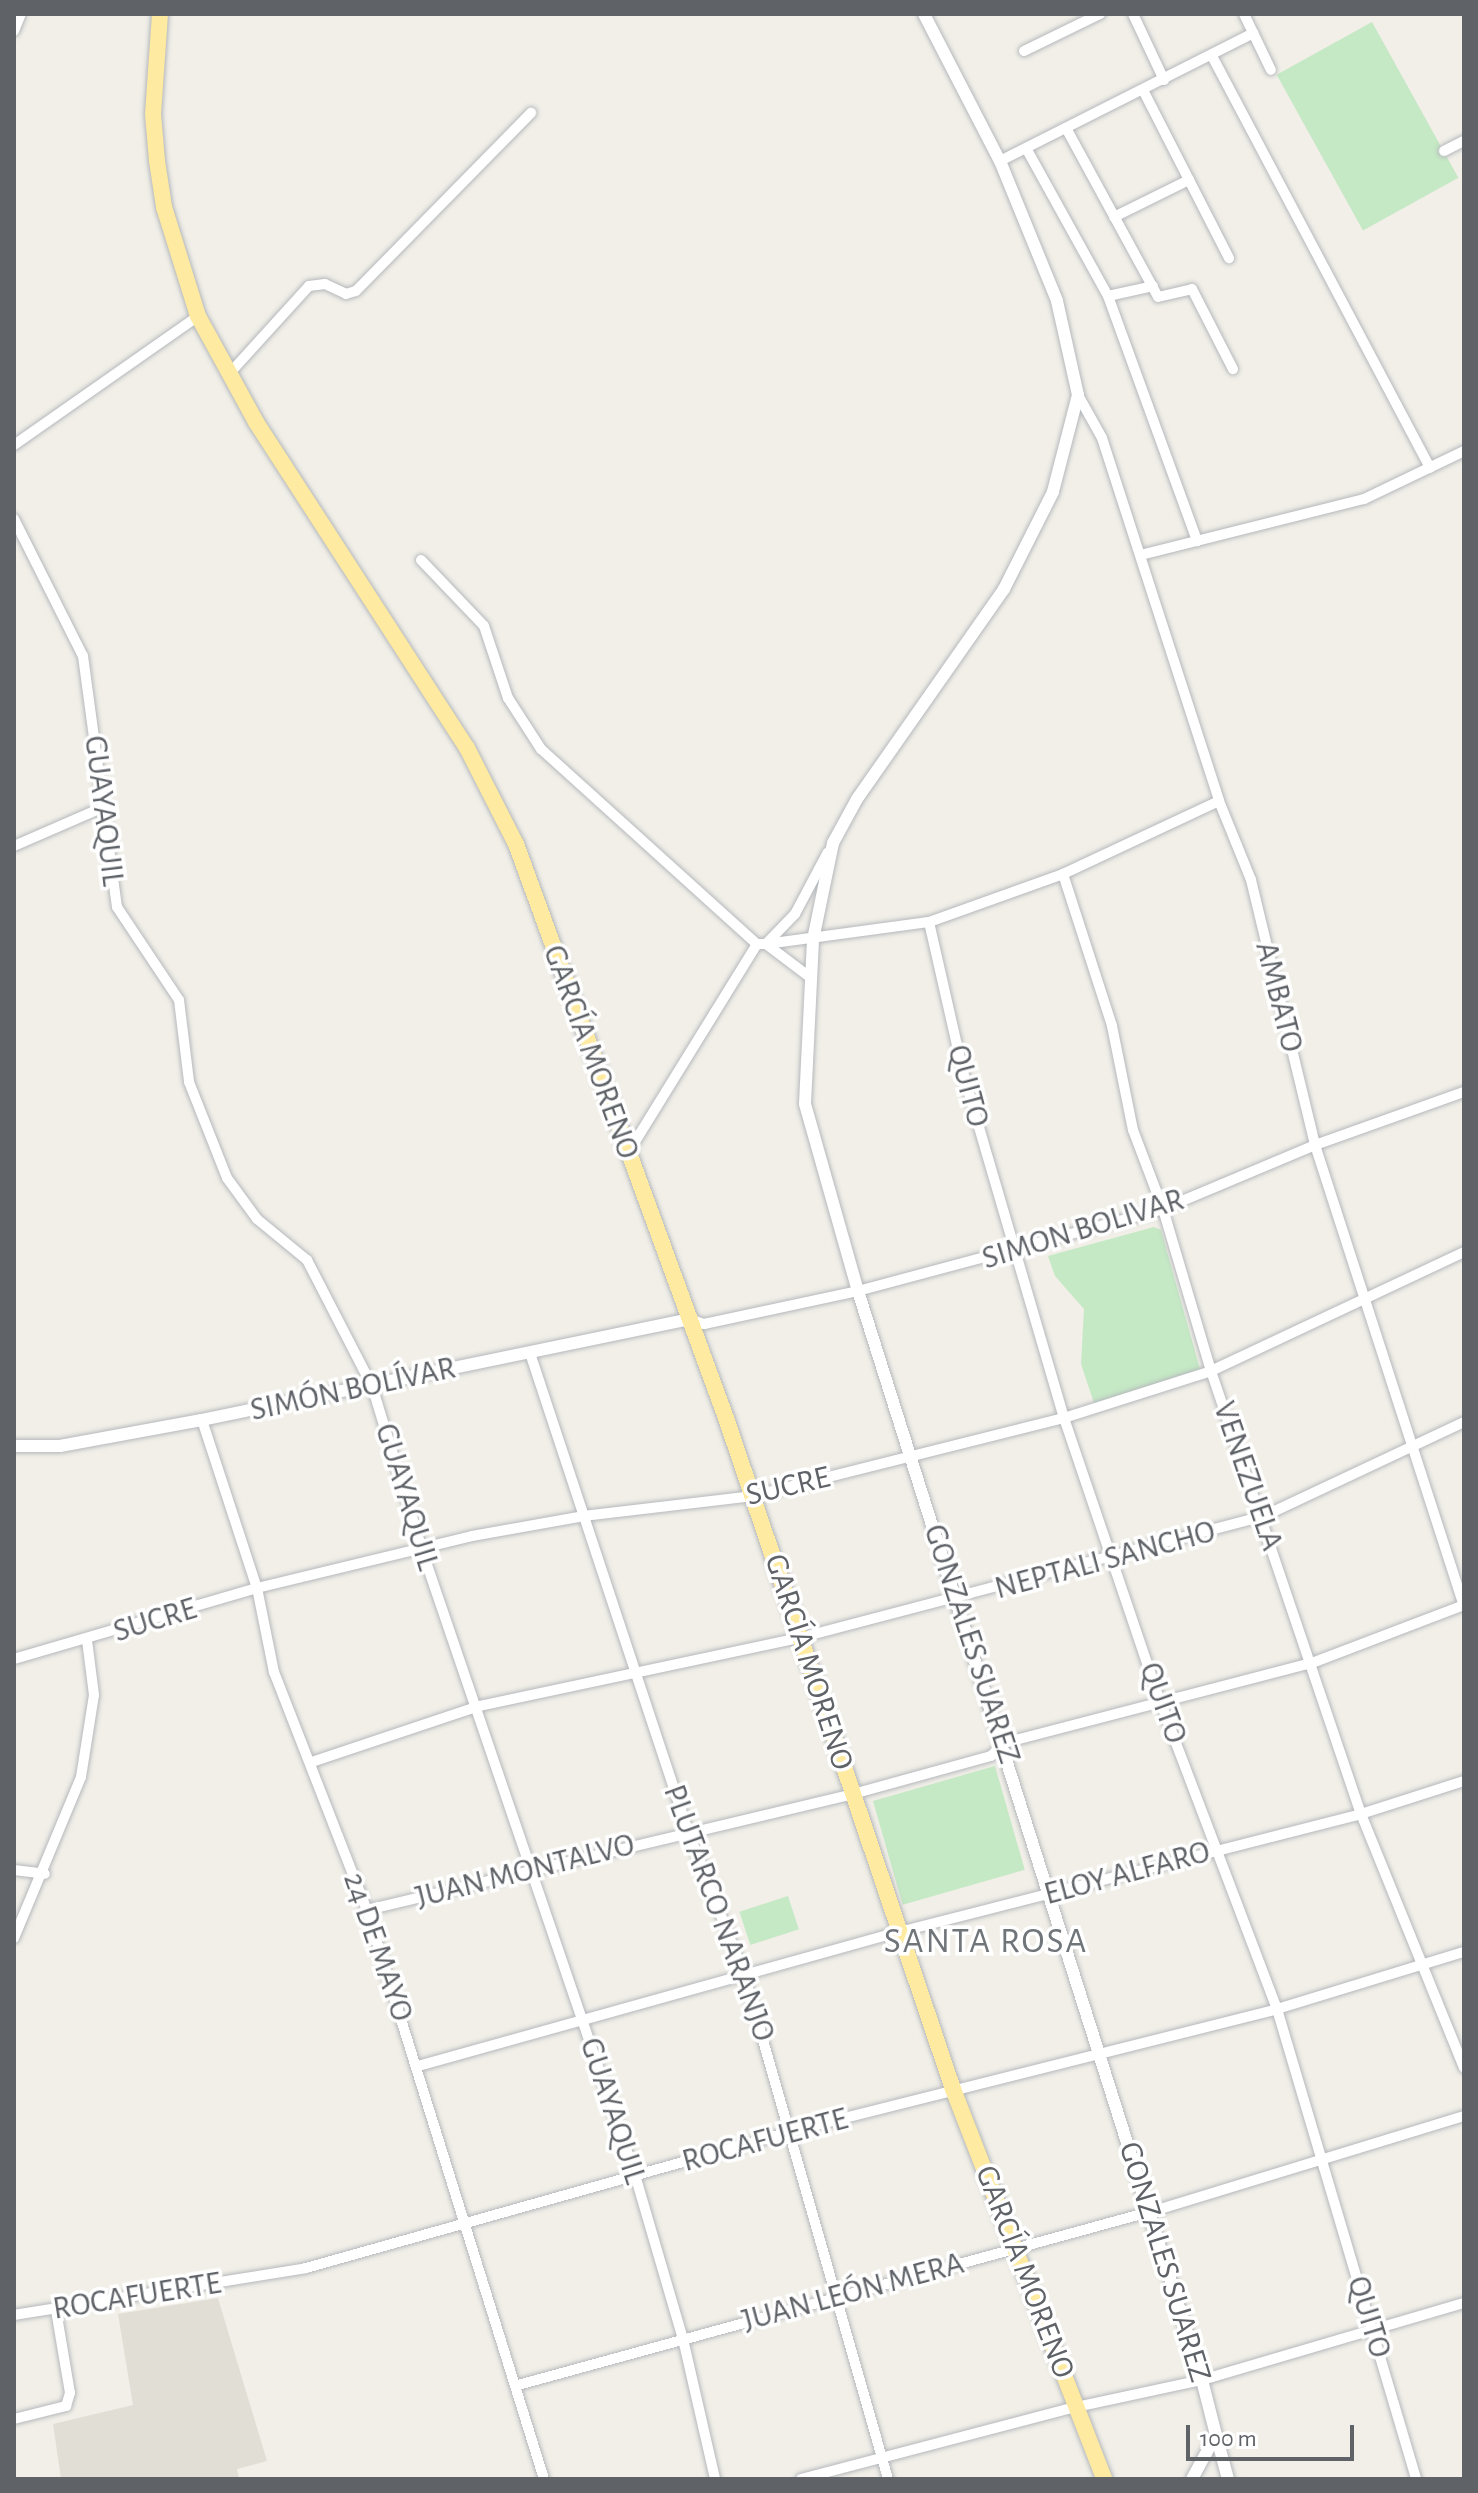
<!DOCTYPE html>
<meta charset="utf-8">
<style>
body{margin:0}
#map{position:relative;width:1478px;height:2493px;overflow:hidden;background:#f1efe8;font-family:"Alegreya Sans",sans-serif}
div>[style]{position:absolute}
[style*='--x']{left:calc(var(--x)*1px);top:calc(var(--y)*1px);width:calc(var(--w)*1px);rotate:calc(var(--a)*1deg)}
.education>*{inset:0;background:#e1ded6}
.green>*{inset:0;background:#c5e8c5;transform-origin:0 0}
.roads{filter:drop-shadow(0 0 2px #b5b8bc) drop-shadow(0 0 2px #b5b8bc)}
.minor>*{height:10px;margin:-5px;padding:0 5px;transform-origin:5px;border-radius:5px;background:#fff}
.tertiary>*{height:12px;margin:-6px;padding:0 6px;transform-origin:6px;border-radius:6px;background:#fff}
.trunk>*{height:16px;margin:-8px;padding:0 8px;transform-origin:8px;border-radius:8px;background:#feeaa1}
span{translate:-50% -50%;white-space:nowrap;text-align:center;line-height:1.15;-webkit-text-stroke:7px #fff;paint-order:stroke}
.street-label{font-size:32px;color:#5f6368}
.quarter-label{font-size:36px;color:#70757a;letter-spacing:2px}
.frame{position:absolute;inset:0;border:16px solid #5f6368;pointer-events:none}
.scale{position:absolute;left:1186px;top:2425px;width:168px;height:36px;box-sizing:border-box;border:4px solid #5f6368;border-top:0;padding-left:10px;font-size:24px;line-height:28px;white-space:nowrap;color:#5f6368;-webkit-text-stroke:6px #fff;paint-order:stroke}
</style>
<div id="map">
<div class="education">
<i style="clip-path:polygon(218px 2298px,267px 2461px,237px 2469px,239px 2479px,61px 2479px,53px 2424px,133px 2405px,118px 2314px)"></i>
</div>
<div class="green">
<i style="left:1372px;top:22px;width:178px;height:109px;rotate:61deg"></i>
<i style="clip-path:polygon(1154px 1227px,1161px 1230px,1200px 1369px,1094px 1403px,1081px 1364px,1084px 1309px,1055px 1276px,1048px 1256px)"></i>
<i style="left:995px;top:1766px;width:108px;height:127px;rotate:74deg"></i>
<i style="left:788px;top:1896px;width:35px;height:51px;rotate:72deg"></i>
</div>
<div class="roads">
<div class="minor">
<i style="--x:1133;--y:14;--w:73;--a:64.8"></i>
<i style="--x:1244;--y:14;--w:62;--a:64.3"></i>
<i style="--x:14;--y:31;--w:18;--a:-68"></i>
<i style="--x:1024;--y:51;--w:85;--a:-26"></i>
<i style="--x:1212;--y:56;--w:466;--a:62.1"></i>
<i style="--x:1143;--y:90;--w:189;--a:62.9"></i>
<i style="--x:1066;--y:128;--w:192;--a:61.4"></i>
<i style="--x:1158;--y:297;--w:35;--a:-13"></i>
<i style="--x:1192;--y:289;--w:90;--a:62.9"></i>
<i style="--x:1026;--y:148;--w:169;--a:61"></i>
<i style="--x:1108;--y:296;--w:261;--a:70"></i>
<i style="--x:1444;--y:151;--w:22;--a:-27"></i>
<i style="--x:1000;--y:161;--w:284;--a:-26.8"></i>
<i style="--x:1114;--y:217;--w:84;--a:-26.3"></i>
<i style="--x:1108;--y:296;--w:46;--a:-12.5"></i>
<i style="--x:229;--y:374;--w:119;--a:-47.7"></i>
<i style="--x:309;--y:286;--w:16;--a:-7"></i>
<i style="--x:325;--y:284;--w:23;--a:25"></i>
<i style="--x:346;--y:294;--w:10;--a:-17"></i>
<i style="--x:356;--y:291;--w:250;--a:-45.5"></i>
<i style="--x:1078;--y:395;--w:49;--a:60.8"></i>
<i style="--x:1102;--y:438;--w:381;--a:72.1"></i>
<i style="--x:1219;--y:801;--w:85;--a:67.9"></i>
<i style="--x:1251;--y:880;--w:273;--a:76.4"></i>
<i style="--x:1315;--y:1145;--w:484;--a:72.1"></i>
<i style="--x:14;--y:445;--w:225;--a:-35"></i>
<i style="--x:14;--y:519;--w:153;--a:63.3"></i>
<i style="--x:83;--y:656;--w:253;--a:82.3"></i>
<i style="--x:117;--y:907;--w:112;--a:56.3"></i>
<i style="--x:179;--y:1000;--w:83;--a:83"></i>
<i style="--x:189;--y:1082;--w:103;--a:68.4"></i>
<i style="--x:227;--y:1178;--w:51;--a:53.8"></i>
<i style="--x:257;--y:1219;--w:65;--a:39.4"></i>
<i style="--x:307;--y:1260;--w:142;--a:62.7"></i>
<i style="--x:372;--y:1386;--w:171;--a:73"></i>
<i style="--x:422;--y:1550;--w:660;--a:71.18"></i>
<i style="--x:635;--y:2175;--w:171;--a:73.7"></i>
<i style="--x:683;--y:2339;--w:144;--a:77.1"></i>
<i style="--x:1141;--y:555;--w:230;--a:-14.1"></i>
<i style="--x:1364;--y:499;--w:111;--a:-25.6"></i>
<i style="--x:421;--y:560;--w:91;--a:46.3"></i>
<i style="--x:484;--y:626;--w:76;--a:71.6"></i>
<i style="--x:508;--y:698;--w:61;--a:57.1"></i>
<i style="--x:541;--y:749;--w:291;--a:42.1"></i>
<i style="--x:14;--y:846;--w:100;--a:-23.5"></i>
<i style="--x:1063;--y:874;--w:160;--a:72.1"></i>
<i style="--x:1112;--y:1026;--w:106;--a:78.6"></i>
<i style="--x:1133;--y:1130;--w:85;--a:69.2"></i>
<i style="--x:1163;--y:1209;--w:169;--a:73.5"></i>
<i style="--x:1211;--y:1371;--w:468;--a:71.3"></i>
<i style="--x:1361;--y:1814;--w:274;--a:67.9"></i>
<i style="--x:929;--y:922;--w:158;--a:77.2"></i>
<i style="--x:964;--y:1076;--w:356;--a:73.7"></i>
<i style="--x:1064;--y:1418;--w:299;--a:71.3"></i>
<i style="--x:1160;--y:1701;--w:329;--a:69.2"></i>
<i style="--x:1277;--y:2009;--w:490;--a:73.5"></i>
<i style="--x:766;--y:944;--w:164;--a:-7.7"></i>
<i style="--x:929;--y:922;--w:142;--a:-19.7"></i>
<i style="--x:1063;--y:874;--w:172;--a:-25.1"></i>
<i style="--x:766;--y:944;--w:56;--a:37.1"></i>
<i style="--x:628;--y:1153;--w:246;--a:-58.3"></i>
<i style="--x:757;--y:944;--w:9;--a:0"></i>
<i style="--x:766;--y:944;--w:42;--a:-46"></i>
<i style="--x:795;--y:914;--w:70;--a:-62"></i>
<i style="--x:690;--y:1319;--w:15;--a:20"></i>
<i style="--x:704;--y:1324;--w:157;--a:-12.1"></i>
<i style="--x:858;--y:1291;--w:316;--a:-15"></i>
<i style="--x:1163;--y:1209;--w:165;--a:-22.8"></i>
<i style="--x:1315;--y:1145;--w:158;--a:-19.6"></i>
<i style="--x:530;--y:1353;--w:503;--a:71.71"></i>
<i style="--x:688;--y:1831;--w:157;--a:68.7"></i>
<i style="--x:745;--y:1977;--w:522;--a:74.1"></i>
<i style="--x:202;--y:1420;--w:177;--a:71.9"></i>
<i style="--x:257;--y:1588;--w:86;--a:78.6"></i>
<i style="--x:274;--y:1672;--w:256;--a:68.7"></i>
<i style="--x:367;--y:1910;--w:596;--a:72.72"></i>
<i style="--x:14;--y:1659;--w:253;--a:-16.3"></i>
<i style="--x:257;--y:1588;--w:221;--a:-13.6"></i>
<i style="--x:472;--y:1536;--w:114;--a:-10.1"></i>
<i style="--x:584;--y:1516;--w:170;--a:-6.7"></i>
<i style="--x:753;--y:1496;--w:321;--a:-14.1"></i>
<i style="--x:1064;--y:1418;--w:154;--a:-17.7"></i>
<i style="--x:1211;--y:1371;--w:280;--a:-25.2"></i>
<i style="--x:312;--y:1762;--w:176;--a:-18.5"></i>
<i style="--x:479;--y:1706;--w:331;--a:-12"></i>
<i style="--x:803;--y:1637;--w:474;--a:-14.7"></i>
<i style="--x:1262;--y:1517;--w:223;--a:-25.2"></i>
<i style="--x:14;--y:1870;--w:31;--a:7"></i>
<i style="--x:367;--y:1910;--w:500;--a:-13.4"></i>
<i style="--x:853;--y:1794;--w:143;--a:-15.4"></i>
<i style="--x:991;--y:1756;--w:18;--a:-45"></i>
<i style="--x:1004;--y:1743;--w:318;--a:-14.6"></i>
<i style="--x:1312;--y:1663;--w:163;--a:-20.9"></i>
<i style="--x:14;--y:1938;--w:174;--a:-67.4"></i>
<i style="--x:81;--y:1777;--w:83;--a:-81"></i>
<i style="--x:94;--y:1695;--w:55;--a:-97.3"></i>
<i style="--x:418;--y:2066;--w:499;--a:-15.6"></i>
<i style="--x:899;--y:1932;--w:477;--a:-14.3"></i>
<i style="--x:1361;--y:1814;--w:108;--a:-17.8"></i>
<i style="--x:14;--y:2315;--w:296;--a:-9.1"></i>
<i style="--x:306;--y:2268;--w:506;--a:-15.71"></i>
<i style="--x:793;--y:2131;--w:499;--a:-14.1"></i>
<i style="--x:1277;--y:2009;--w:195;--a:-17"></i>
<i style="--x:518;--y:2385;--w:666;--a:-15.33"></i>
<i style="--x:1160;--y:2209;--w:318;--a:-17"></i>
<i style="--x:14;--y:2419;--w:54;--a:-14"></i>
<i style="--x:66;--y:2406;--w:14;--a:-73"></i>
<i style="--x:70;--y:2393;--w:84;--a:-99.6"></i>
<i style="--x:801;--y:2479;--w:284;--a:-14.7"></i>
<i style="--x:1076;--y:2407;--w:129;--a:-12.1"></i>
<i style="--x:1202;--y:2380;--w:273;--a:-16.4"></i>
</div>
<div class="tertiary">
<i style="--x:924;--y:14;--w:165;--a:62.7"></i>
<i style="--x:1000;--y:161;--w:151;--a:67.8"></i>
<i style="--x:1057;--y:301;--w:96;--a:77.4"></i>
<i style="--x:1078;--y:395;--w:100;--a:104.5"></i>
<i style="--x:1053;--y:492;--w:109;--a:116.8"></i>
<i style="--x:1004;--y:589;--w:256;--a:125"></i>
<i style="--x:857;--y:799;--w:50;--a:118.6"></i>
<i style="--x:833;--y:843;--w:99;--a:101.7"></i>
<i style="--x:813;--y:940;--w:164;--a:92.8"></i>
<i style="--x:805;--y:1104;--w:194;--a:74.2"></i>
<i style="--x:858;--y:1291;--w:1142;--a:72.47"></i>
<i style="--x:1202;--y:2380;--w:57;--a:75.7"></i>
<i style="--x:1216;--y:2435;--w:50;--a:118.6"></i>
<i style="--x:14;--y:1446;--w:46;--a:0"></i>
<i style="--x:60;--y:1446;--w:144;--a:-10.4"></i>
<i style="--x:202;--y:1420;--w:498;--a:-11.7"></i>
<i style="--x:1216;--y:2435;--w:46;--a:74.7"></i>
</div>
<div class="trunk">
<i style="--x:160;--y:14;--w:100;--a:94"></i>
<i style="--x:153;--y:114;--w:47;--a:85.1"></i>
<i style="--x:157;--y:161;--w:47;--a:81.3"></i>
<i style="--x:164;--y:207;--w:114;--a:72.7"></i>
<i style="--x:198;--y:316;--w:121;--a:61.3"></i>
<i style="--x:256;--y:422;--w:388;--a:57.1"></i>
<i style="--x:467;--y:748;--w:108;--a:63"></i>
<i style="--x:516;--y:844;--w:614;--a:69.91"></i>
<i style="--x:727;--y:1421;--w:705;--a:71.31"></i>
<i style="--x:953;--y:2089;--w:418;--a:68.8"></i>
</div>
</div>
<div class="street-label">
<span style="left:104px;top:811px;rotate:83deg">GUAYAQUIL</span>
<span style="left:1279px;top:997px;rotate:76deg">AMBATO</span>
<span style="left:591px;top:1052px;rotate:70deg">GARCÍA MORENO</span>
<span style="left:968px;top:1086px;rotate:75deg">QUITO</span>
<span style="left:1083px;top:1229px;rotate:-17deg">SIMON BOLIVAR</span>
<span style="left:353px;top:1389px;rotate:-12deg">SIMÓN BOLÍVAR</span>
<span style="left:1248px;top:1476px;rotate:71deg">VENEZUELA</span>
<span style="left:788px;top:1486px;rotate:-13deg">SUCRE</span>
<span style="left:407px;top:1497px;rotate:73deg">GUAYAQUIL</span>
<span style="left:1105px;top:1560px;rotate:-15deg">NEPTALI SANCHO</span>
<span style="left:155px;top:1620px;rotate:-17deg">SUCRE</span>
<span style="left:972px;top:1644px;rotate:72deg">GONZALES SUAREZ</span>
<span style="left:809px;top:1662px;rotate:72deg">GARCÍA MORENO</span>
<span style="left:1163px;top:1703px;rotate:70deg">QUITO</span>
<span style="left:525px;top:1871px;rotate:-14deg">JUAN MONTALVO</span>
<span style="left:1127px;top:1873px;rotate:-15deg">ELOY ALFARO</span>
<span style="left:719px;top:1913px;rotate:70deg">PLUTARCO NARANJO</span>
<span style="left:378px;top:1947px;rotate:71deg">24 DE MAYO</span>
<span style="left:613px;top:2111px;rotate:72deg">GUAYAQUIL</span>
<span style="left:765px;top:2140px;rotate:-15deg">ROCAFUERTE</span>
<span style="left:1165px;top:2262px;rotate:73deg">GONZALES SUAREZ</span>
<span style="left:1025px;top:2272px;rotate:69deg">GARCÍA MORENO</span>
<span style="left:853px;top:2292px;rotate:-15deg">JUAN LEÓN MERA</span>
<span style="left:137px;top:2296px;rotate:-9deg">ROCAFUERTE</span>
<span style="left:1369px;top:2317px;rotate:73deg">QUITO</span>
</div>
<div class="quarter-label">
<span style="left:986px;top:1942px">SANTA ROSA</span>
</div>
<div class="frame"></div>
<div class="scale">100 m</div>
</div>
